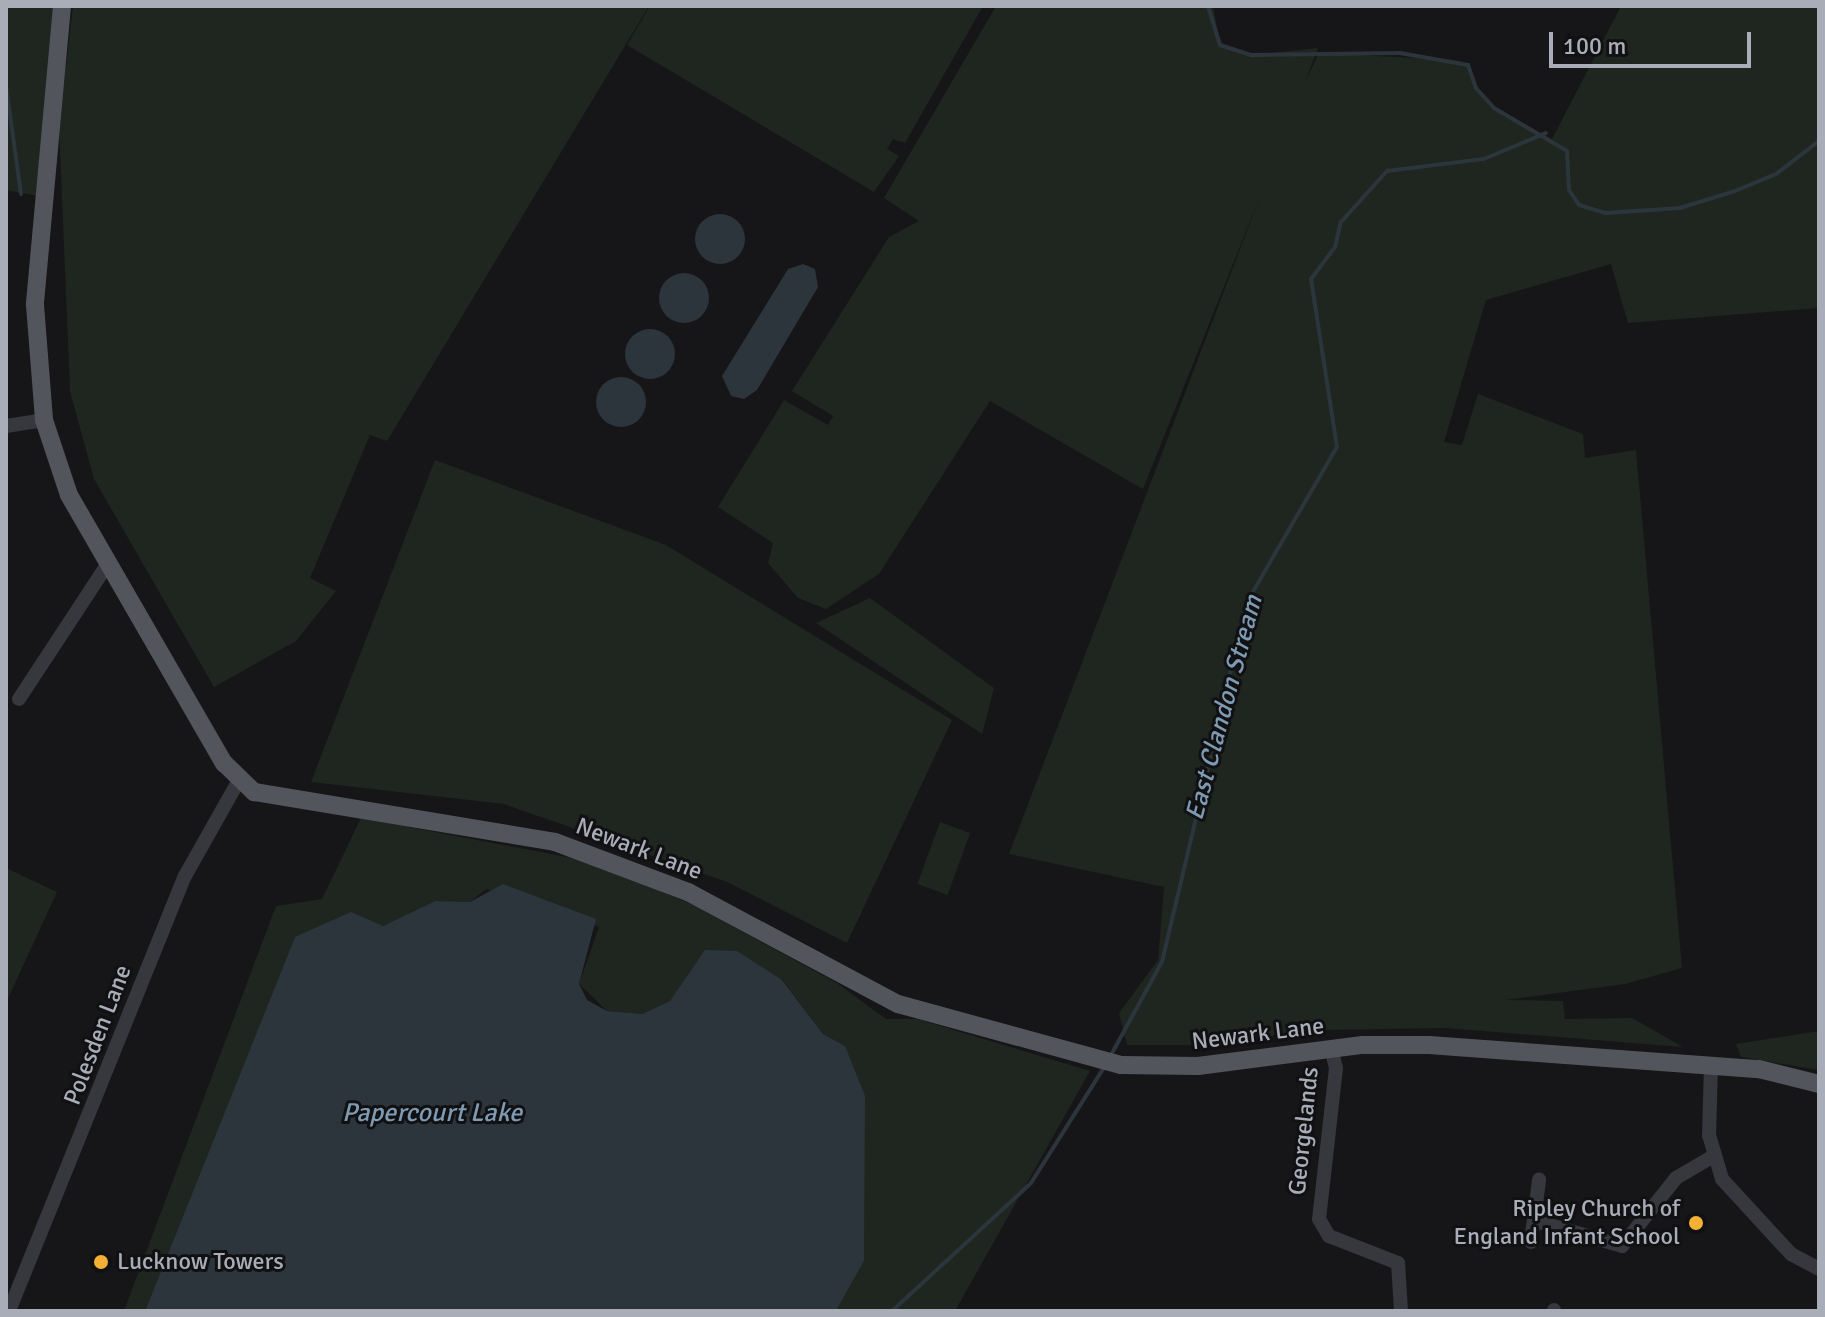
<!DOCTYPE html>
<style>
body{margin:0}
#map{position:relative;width:1825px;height:1317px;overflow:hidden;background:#161618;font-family:Signika,sans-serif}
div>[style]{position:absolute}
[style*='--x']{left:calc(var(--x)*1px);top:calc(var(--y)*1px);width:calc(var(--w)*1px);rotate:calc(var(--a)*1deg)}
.green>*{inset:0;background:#1e261f;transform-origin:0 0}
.water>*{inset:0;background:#2c353c}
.round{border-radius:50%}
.stream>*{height:4px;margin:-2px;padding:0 2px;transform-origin:2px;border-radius:2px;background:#2c353c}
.minor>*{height:14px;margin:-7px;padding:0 7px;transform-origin:7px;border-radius:7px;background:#37383d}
.major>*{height:18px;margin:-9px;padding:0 9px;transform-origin:9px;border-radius:9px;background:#53555c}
.dots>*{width:22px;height:22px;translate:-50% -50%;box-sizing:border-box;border:4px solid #111113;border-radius:50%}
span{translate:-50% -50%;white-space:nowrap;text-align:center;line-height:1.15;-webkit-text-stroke:6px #111113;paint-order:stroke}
.street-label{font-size:24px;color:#a8adb8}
.poi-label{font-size:24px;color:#a8adb8}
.right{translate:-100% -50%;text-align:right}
.left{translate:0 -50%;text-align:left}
.water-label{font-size:26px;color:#7f9bb3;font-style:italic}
.frame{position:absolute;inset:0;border:8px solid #a8adb8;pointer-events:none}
.scale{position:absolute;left:1549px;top:32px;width:202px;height:36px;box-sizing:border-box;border:4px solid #a8adb8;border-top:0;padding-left:10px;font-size:24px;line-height:28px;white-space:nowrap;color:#a8adb8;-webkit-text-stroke:6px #111113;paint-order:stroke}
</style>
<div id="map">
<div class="green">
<i style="clip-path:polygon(6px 6px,56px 6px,44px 197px,6px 190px)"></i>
<i style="clip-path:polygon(73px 6px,649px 6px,387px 441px,370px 435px,310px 578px,336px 591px,296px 641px,214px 687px,94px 479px,70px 391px,59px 126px)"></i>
<i style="clip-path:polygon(650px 6px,983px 6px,905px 143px,893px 139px,887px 149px,899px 156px,874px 192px,627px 45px)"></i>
<i style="clip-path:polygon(996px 6px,1213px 6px,1220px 45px,1251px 55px,1318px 48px,1305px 82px,1319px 53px,1455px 60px,1468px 65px,1476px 88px,1494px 108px,1552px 139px,1621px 6px,1819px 6px,1819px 308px,1628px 323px,1611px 264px,1486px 300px,1444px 442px,1462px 445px,1478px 394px,1583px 434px,1585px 458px,1636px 450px,1682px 968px,1625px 984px,1505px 1000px,1563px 1001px,1565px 1019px,1632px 1018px,1683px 1047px,1446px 1028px,1320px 1030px,1224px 1045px,1127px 1045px,1119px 1013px,1158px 960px,1164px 887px,1009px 854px,1261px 194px,1143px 489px,990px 401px,879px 574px,826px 609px,798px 598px,768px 563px,773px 543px,718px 507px,784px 400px,828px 425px,833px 416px,792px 391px,889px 237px,919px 221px,884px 198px)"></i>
<i style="clip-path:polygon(435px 460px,666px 545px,952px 720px,847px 943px,727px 882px,504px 804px,311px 782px)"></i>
<i style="clip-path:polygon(870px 598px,994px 688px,982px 734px,816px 623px)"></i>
<i style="clip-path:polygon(361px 818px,588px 861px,691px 904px,837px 983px,886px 1019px,917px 1019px,1090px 1071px,955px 1311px,836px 1311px,864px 1261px,845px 1046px,823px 1034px,782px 979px,670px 1001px,642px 1014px,607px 1011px,579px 984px,599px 927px,486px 889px,470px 902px,435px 901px,383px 926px,295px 937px,145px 1311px,124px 1311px,276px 906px,322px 899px)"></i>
<i style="left:940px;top:822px;width:32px;height:66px;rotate:20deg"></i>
<i style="clip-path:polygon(6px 868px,57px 892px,6px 1003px)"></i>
<i style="clip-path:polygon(1819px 1031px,1819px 1070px,1741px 1057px,1736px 1044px)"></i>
</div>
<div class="water">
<i class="round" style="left:695px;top:214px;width:50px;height:50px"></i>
<i style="clip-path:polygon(803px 264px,815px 269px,818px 287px,757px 390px,744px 399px,731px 396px,722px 376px,788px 269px)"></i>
<i class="round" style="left:659px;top:273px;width:50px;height:50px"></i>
<i class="round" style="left:625px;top:329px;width:50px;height:50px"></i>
<i class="round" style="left:596px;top:377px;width:50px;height:50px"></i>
<i style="clip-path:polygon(503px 884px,596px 919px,579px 984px,587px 1000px,607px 1011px,642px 1014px,670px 1001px,705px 950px,737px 951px,782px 980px,823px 1034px,845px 1046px,865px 1096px,864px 1261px,836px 1311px,145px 1311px,295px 937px,351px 912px,383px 926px,435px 901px,470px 902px)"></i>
</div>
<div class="stream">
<i style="--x:1208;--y:6;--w:41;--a:72.9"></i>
<i style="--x:1220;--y:45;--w:33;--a:18"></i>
<i style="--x:1251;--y:55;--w:149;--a:-0.8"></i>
<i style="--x:1400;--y:53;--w:69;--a:10"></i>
<i style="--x:1468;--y:65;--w:24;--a:71"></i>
<i style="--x:1476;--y:88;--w:27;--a:48"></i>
<i style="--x:1494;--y:108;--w:85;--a:30.5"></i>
<i style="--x:1567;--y:151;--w:39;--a:87"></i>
<i style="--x:1569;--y:190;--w:18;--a:56"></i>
<i style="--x:1579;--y:205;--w:28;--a:17"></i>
<i style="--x:1606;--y:213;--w:74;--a:-3.9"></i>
<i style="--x:1680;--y:208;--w:58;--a:-17.2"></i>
<i style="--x:1735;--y:191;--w:44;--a:-22.5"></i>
<i style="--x:1776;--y:174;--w:54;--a:-37.5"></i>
<i style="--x:6;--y:86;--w:109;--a:82.1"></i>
<i style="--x:1111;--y:1055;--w:106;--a:-61.3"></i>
<i style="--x:1162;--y:962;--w:370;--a:-76.7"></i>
<i style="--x:1247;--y:602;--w:179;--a:-59.9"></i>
<i style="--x:1337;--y:447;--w:170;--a:-98.8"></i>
<i style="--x:1311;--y:279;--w:40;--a:-53"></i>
<i style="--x:1335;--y:247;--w:26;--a:-77"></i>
<i style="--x:1341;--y:222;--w:69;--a:-48"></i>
<i style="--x:1387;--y:171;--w:98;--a:-7.1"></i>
<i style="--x:1484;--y:159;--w:67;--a:-22.8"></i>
<i style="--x:892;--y:1311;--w:189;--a:-42.6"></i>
<i style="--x:1031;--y:1183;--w:138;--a:-57.7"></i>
</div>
<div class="minor">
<i style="--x:6;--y:426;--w:38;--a:-9"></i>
<i style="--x:19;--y:699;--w:164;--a:-56.7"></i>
<i style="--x:1331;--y:1048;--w:21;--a:76"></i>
<i style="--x:1336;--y:1068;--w:152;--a:96.4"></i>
<i style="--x:1319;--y:1219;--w:20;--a:60"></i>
<i style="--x:1329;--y:1236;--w:74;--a:21.4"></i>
<i style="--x:1398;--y:1263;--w:48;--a:86.4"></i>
<i style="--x:1711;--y:1065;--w:70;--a:91.6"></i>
<i style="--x:1709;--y:1135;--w:46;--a:73.5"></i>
<i style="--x:1722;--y:1179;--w:102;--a:47.4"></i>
<i style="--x:1791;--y:1254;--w:32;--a:28"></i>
<i style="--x:1536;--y:1221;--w:90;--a:16.2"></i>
<i style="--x:1622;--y:1246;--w:87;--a:-51.5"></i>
<i style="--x:1676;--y:1178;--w:42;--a:-30.3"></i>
<i style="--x:1531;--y:1242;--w:63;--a:-82.6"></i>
<i style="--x:1554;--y:1310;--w:1;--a:90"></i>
<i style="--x:9;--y:1311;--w:469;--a:-68"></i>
<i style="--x:185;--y:876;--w:110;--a:-60.6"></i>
</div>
<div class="major">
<i style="--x:62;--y:6;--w:300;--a:95.2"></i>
<i style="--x:35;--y:305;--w:115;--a:85.5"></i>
<i style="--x:44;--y:420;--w:79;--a:71.6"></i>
<i style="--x:69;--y:495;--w:310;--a:60"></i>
<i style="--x:224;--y:763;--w:42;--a:44"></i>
<i style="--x:254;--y:792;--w:305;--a:9.4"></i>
<i style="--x:555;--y:842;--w:142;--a:20.6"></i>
<i style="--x:688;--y:892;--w:238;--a:28.1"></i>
<i style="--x:898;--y:1004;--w:231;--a:15.3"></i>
<i style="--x:1121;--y:1065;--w:77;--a:0.7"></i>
<i style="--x:1198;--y:1066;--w:166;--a:-7.3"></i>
<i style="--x:1363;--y:1045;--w:66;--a:0"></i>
<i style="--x:1429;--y:1045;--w:331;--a:4.2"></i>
<i style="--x:1759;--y:1069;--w:62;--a:14"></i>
</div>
<div class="dots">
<i style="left:1696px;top:1223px;background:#f2b134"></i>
<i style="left:101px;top:1262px;background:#f2b134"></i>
</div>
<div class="street-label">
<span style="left:639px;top:849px;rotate:21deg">Newark Lane</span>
<span style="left:1258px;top:1034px;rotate:-7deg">Newark Lane</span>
<span style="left:98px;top:1035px;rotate:-69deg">Polesden Lane</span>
<span style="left:1304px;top:1131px;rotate:-84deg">Georgelands</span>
</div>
<div class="poi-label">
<span class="right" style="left:1680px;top:1223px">Ripley Church of<br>England Infant School</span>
<span class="left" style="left:117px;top:1262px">Lucknow Towers</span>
</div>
<div class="water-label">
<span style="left:1225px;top:708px;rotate:-75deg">East Clandon Stream</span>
<span style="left:432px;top:1114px">Papercourt Lake</span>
</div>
<div class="frame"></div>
<div class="scale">100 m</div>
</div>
